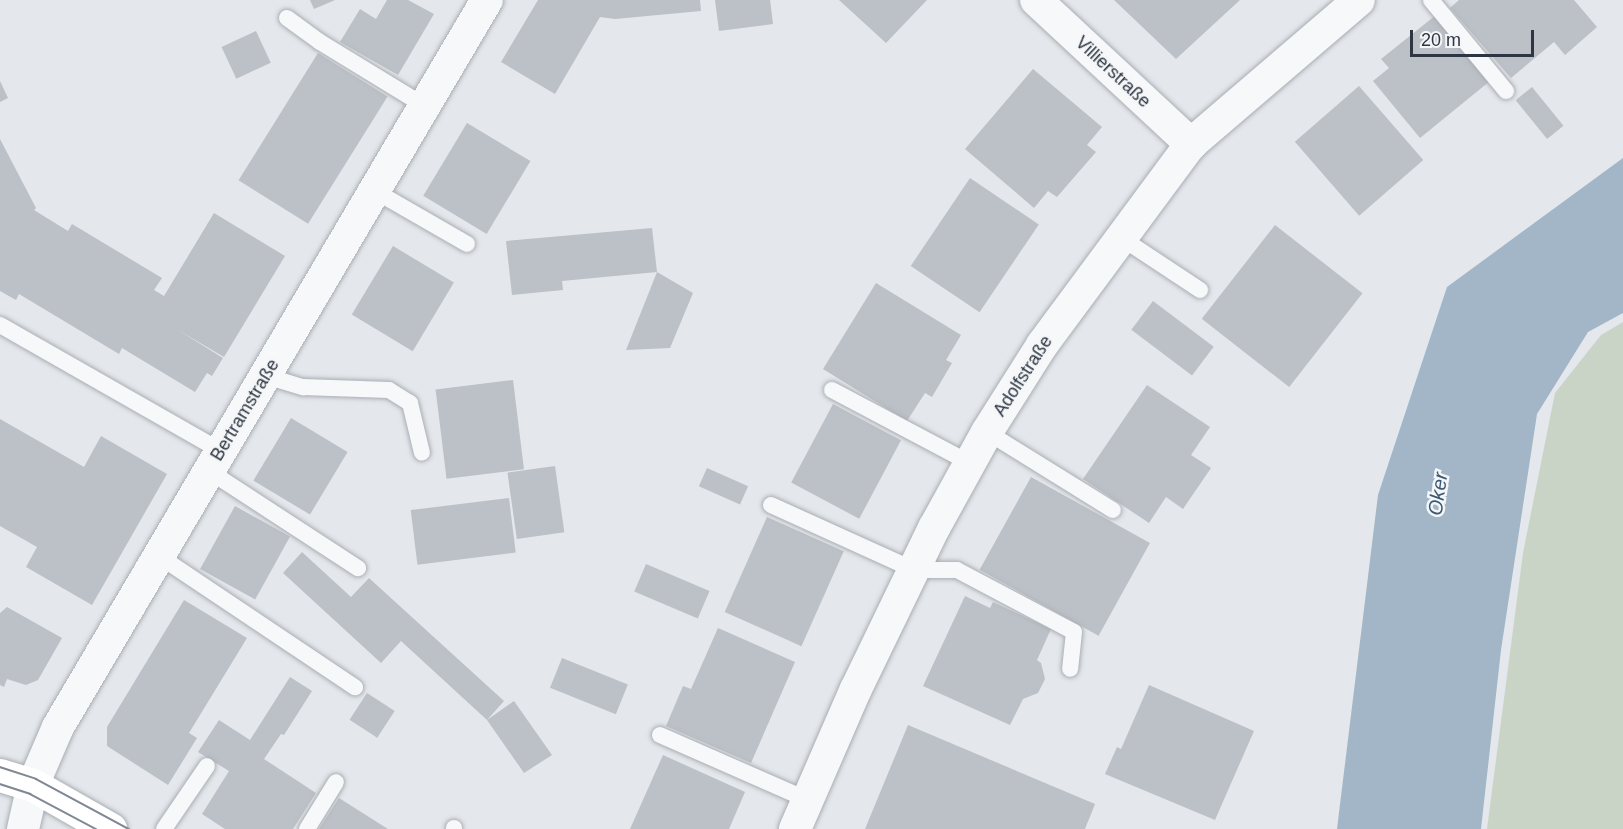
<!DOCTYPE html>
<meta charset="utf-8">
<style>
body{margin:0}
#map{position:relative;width:1623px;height:829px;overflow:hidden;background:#e4e7eb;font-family:Arial,sans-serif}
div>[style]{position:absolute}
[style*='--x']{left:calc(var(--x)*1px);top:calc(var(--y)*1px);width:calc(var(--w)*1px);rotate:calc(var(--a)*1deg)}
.green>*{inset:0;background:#cad4c6}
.water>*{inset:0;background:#a2b6c7}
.building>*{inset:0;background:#bcc1c7;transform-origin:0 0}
.roads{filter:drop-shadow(0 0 2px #a9aeb5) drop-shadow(0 0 2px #a9aeb5)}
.lane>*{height:16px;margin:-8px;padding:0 8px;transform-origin:8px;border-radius:8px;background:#f7f8f9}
.street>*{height:32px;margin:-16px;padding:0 16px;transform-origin:16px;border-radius:16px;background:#f7f8f9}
.secondary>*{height:33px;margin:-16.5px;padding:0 16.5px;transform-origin:16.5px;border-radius:16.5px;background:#fff}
.tram>*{height:1.5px;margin:-0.75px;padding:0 0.75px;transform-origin:0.75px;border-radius:0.75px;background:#7f8893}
span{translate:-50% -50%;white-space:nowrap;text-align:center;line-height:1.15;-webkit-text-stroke:5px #f4f6f8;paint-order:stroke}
.street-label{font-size:18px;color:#2d3642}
.water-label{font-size:20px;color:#3a5773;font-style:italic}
.scale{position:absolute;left:1410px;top:30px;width:124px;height:27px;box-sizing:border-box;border:3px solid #2d3642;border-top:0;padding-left:8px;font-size:18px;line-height:21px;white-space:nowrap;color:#2d3642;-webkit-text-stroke:4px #f4f6f8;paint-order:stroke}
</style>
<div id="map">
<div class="green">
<i style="clip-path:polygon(1623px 322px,1623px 829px,1487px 829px,1523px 553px,1555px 393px,1601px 335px)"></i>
</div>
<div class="water">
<i style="clip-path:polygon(1623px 158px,1623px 313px,1588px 332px,1537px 414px,1501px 650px,1481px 829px,1337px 829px,1378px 495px,1447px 287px)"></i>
</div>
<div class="building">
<i style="clip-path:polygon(310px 0,335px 0,314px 9px)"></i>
<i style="clip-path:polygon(387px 0,408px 0,434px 14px,398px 75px,340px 42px,360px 9px,376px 19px)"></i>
<i style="clip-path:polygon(538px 0,700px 0,701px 11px,615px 19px,600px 17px,555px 94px,501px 62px)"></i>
<i style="clip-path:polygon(715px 0,770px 0,773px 24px,719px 31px)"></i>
<i style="clip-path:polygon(839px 0,927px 0,886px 43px)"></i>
<i style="clip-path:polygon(1114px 0,1240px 0,1176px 59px)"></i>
<i style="clip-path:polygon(1459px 0,1574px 0,1597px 27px,1565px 55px,1554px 42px,1511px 78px,1450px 8px)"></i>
<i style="clip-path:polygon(1436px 15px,1490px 81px,1420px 138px,1373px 81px,1389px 68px,1381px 59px)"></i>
<i style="left:256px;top:31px;width:35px;height:38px;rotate:65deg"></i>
<i style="left:318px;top:53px;width:82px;height:150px;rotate:32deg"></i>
<i style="clip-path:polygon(1033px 69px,1102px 127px,1087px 145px,1096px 152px,1057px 197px,1048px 191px,1034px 208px,965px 149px)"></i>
<i style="clip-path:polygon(0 81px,8px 98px,0 102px)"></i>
<i style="left:1359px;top:86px;width:98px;height:85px;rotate:49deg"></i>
<i style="left:1532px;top:87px;width:50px;height:21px;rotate:51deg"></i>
<i style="left:467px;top:123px;width:74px;height:85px;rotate:31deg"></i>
<i style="clip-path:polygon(0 139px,36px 208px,34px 210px,68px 231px,72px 224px,162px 278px,154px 290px,164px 296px,214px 213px,285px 256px,224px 357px,178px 330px,223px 358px,212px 376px,207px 373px,195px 392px,122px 348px,119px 354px,19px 294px,16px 300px,0 291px)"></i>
<i style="left:970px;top:178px;width:83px;height:106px;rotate:34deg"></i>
<i style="left:1275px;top:225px;width:111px;height:119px;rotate:38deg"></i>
<i style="clip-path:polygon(652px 228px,657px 272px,562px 281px,563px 290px,512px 295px,506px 241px)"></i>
<i style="left:393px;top:246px;width:71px;height:80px;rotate:31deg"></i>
<i style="clip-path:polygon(657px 272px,693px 293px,670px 348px,626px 350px)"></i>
<i style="clip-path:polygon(876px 283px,961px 335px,946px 360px,952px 363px,932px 397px,925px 393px,907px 421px,823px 369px)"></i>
<i style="left:1153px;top:301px;width:76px;height:36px;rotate:37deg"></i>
<i style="left:513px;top:380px;width:90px;height:78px;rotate:83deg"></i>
<i style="clip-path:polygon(1147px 385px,1210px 427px,1191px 455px,1211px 468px,1183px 509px,1166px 497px,1149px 523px,1083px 479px)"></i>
<i style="left:833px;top:404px;width:77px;height:89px;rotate:28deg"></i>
<i style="left:291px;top:418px;width:66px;height:73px;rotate:31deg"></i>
<i style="clip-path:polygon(0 419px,84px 467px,101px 436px,167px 474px,92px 605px,26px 567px,37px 547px,0 526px)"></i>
<i style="left:555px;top:466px;width:67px;height:48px;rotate:82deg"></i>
<i style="left:707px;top:468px;width:45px;height:20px;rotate:24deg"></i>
<i style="left:1031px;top:477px;width:136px;height:106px;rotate:29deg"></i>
<i style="left:509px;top:498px;width:55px;height:99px;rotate:83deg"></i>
<i style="left:235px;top:506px;width:63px;height:72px;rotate:29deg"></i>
<i style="left:767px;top:517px;width:84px;height:104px;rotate:24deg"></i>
<i style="clip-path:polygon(302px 552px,351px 597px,369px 578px,504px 701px,487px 720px,514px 701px,552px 755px,524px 773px,487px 720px,401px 641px,381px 663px,283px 573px)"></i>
<i style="left:646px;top:564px;width:69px;height:30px;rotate:23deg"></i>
<i style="clip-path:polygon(965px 596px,990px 608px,993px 602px,1051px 629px,1037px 660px,1041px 663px,1045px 679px,1038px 693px,1023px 699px,1010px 725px,923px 686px)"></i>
<i style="clip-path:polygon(184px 600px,247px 638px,189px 733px,197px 738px,168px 785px,107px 746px,107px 727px)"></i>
<i style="clip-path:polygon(7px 607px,62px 638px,38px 680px,26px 685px,7px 679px,4px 687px,0 685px,0 613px)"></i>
<i style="clip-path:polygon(718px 628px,795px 662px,751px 763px,666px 726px,683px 686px,691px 689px)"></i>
<i style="left:562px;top:658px;width:71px;height:32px;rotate:22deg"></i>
<i style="clip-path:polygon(290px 677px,312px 691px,284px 735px,281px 734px,264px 759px,316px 793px,293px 829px,225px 829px,202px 814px,229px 771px,198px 752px,219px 720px,250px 740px)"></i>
<i style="clip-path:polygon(1149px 685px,1254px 731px,1215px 820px,1105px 774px,1117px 747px,1121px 749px)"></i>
<i style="left:367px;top:693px;width:33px;height:32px;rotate:33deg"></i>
<i style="clip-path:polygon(908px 725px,1095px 804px,1085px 829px,865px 829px)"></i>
<i style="clip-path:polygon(663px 755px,745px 792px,729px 829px,630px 829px)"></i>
<i style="clip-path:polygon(339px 798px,388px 829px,319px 829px)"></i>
</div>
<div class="roads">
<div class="lane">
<i style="--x:1431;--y:0;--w:118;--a:50.5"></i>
<i style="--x:287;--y:18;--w:41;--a:36"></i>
<i style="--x:320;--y:42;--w:123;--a:31.4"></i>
<i style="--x:375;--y:191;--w:106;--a:29.9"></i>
<i style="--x:1120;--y:237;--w:96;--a:33.5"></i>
<i style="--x:0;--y:325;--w:254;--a:29.7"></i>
<i style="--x:266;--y:376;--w:39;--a:17"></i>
<i style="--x:303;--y:387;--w:86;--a:2"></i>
<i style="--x:389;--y:390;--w:25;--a:32"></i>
<i style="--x:410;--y:403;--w:51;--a:76.5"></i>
<i style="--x:832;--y:390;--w:156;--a:27.9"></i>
<i style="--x:987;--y:432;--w:148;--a:31.8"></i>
<i style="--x:209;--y:471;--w:178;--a:33.1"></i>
<i style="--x:771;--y:505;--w:157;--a:24.4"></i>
<i style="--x:914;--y:570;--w:43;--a:0"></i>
<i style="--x:957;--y:570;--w:132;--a:27.9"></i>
<i style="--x:1074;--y:632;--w:37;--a:96"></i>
<i style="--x:159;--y:556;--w:236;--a:33.8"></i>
<i style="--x:660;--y:735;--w:162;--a:23.7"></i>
<i style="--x:164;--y:829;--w:76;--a:-55.7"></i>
<i style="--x:307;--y:829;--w:55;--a:-58.3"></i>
<i style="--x:454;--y:829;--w:1;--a:-90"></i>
</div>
<div class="street">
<i style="--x:1036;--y:0;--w:212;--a:42.9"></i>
<i style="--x:23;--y:829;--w:45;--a:-77.2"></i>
<i style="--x:33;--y:785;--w:63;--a:-66.7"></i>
<i style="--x:58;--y:727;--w:844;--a:-59.46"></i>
<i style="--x:795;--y:829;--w:153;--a:-66.5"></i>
<i style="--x:856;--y:689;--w:179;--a:-64.2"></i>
<i style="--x:934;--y:528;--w:110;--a:-61.1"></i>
<i style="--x:987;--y:432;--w:103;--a:-57.7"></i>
<i style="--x:1042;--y:345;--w:250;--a:-53.5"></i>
<i style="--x:1191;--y:144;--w:221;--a:-40.6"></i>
</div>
<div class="secondary">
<i style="--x:0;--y:775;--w:34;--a:17"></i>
<i style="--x:33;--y:785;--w:89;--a:29.7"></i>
</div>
</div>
<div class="tram">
<i style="--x:0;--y:767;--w:38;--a:18"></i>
<i style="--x:36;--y:779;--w:106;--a:28.3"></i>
<i style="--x:0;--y:784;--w:32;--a:18"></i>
<i style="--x:30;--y:794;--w:75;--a:27.9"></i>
</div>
<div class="street-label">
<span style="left:1113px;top:72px;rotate:43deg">Villierstraße</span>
<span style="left:1023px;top:376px;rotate:-57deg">Adolfstraße</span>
<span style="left:245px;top:410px;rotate:-59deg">Bertramstraße</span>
</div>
<div class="water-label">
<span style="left:1438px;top:494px;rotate:-82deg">Oker</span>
</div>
<div class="scale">20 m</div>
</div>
